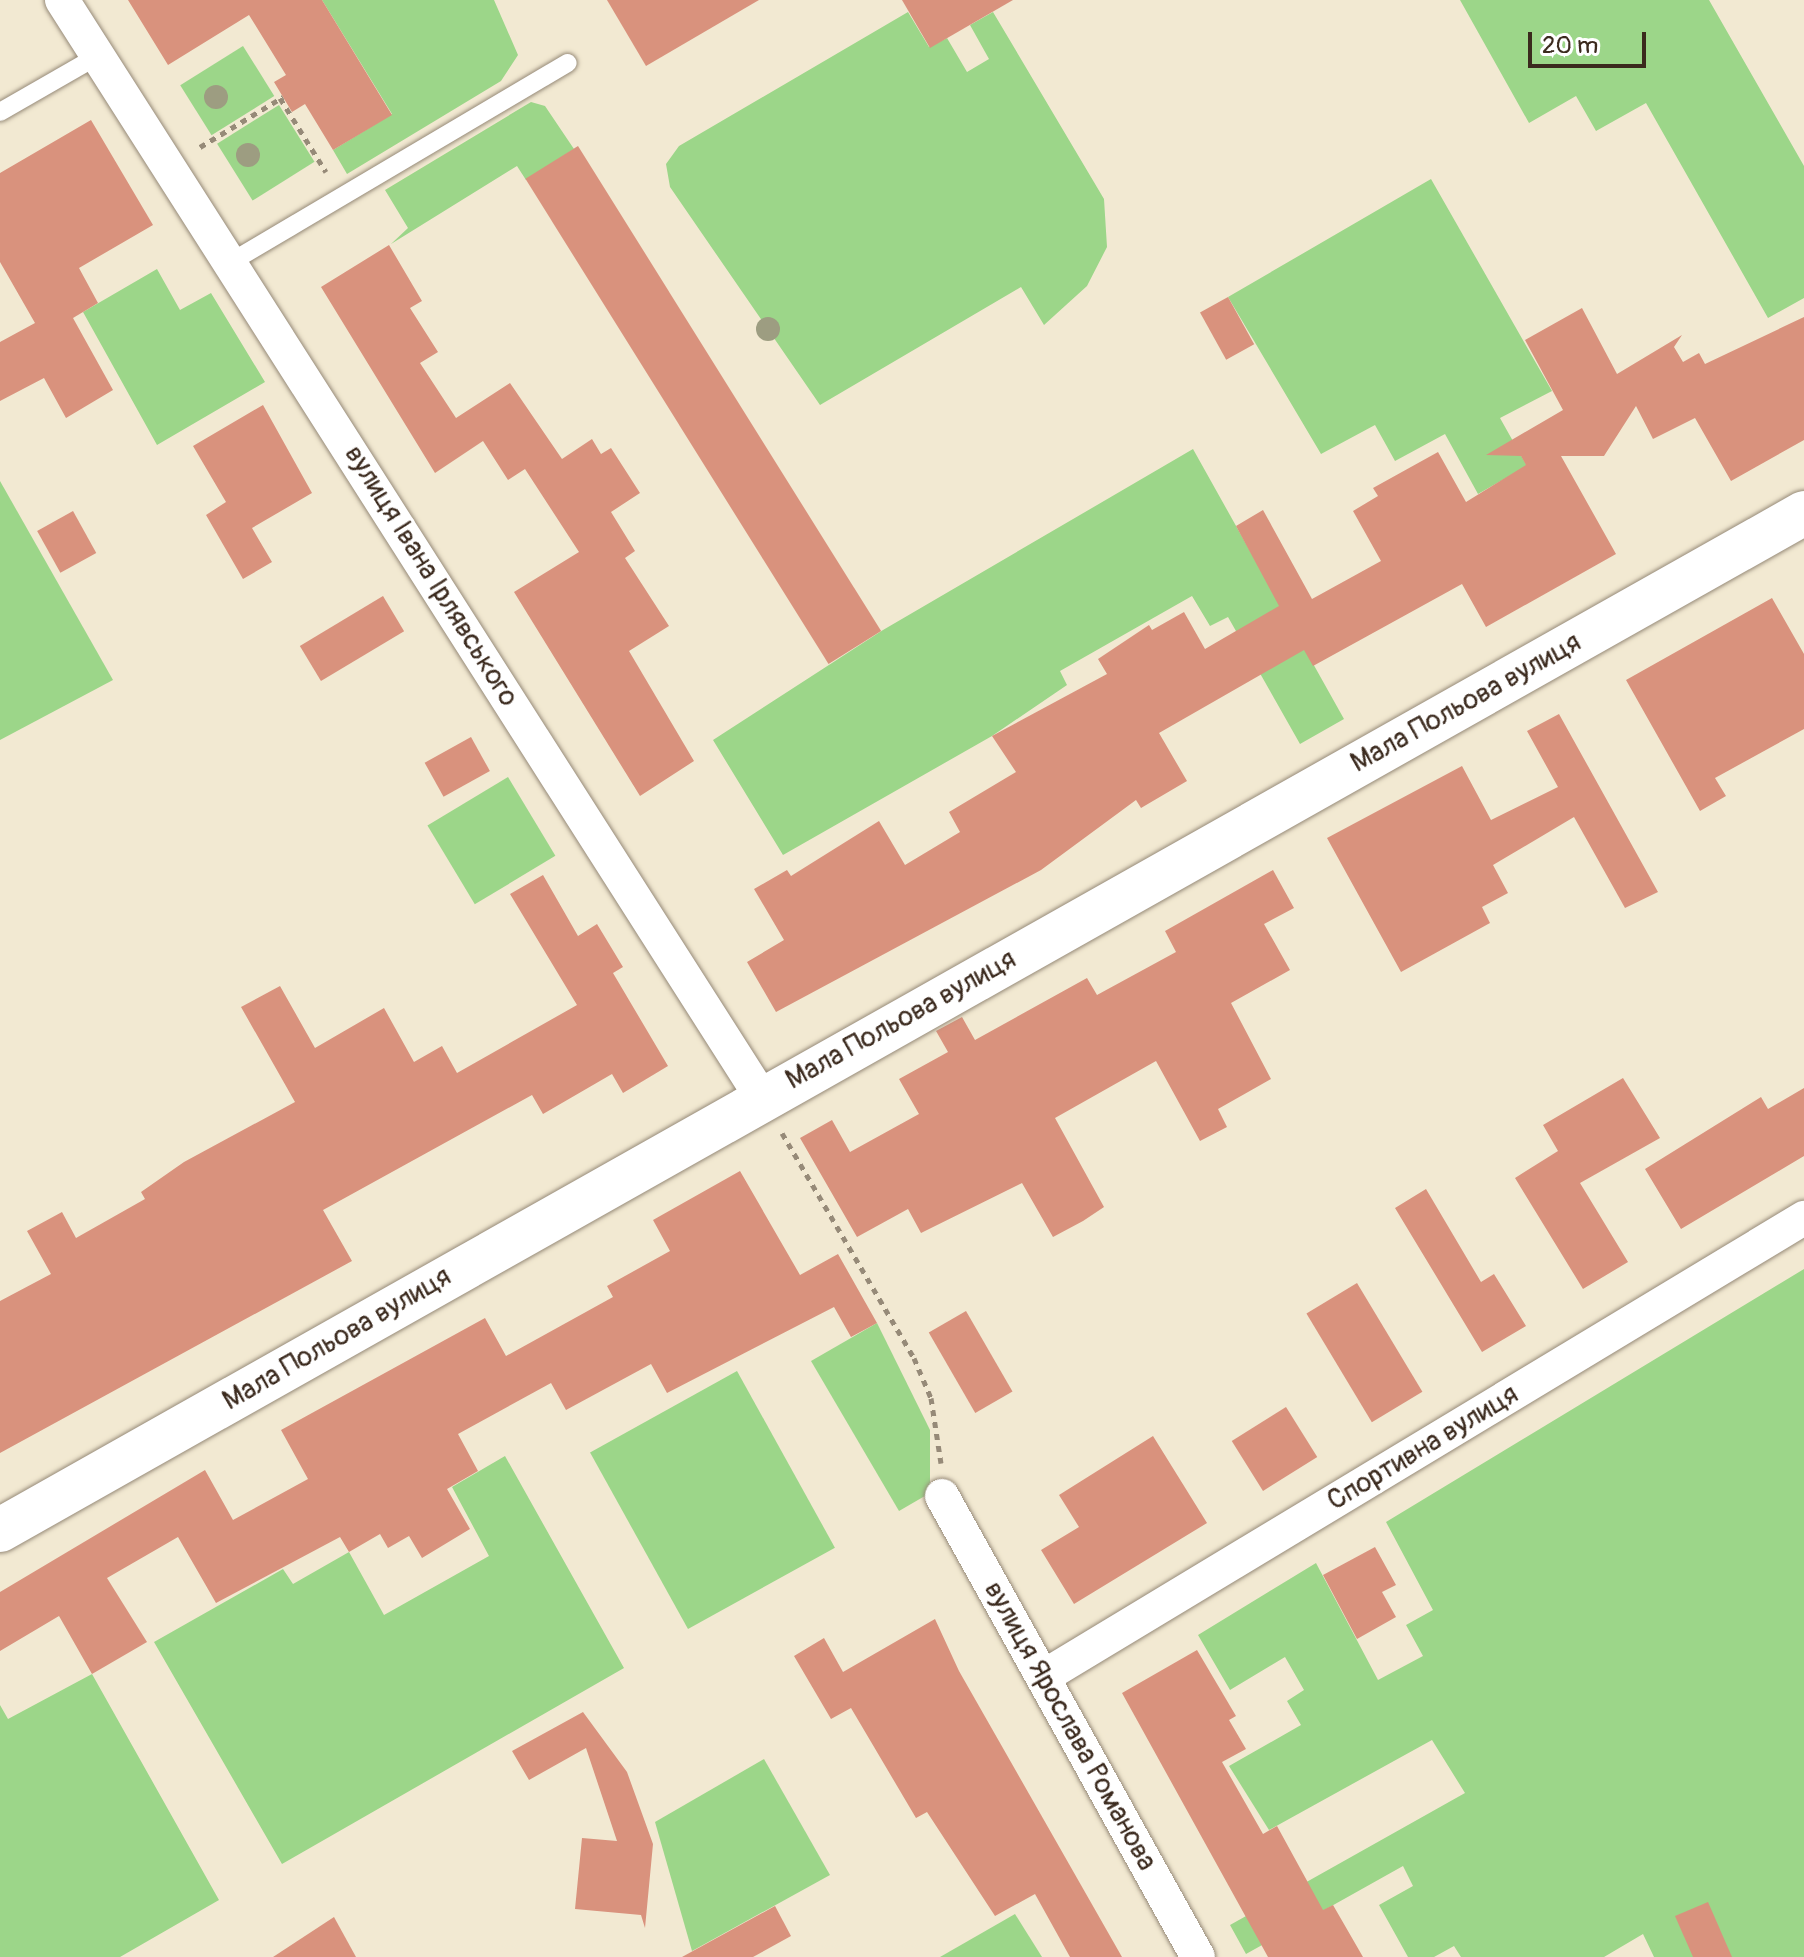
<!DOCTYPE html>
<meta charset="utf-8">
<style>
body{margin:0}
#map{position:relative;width:1804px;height:1957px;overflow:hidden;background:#f2e9d2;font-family:Pangolin,sans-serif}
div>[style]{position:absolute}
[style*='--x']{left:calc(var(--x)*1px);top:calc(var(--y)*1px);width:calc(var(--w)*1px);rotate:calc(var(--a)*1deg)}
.green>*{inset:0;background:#9cd689;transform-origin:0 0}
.building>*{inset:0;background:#d9927d;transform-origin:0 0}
.path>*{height:5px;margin-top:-2.5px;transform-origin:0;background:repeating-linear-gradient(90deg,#968a78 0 6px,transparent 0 12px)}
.roads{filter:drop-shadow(0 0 2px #968a78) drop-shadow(0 0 2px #968a78)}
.service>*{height:18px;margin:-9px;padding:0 9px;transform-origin:9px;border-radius:9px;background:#fff}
.minor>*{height:34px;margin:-17px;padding:0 17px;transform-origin:17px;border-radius:17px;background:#fff}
.tertiary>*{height:44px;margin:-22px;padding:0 22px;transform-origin:22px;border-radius:22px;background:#fff}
.trees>*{width:24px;height:24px;margin:-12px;border-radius:50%;background:#9d9d81}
span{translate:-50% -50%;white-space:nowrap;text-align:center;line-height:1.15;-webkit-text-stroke:6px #fff;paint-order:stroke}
.street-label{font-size:28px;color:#3b2a1e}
.scale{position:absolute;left:1528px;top:32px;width:118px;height:36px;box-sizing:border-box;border:4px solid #3b2a1e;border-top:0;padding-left:10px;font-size:24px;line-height:28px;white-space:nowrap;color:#3b2a1e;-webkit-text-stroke:6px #fff;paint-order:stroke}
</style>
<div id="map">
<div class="green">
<i style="clip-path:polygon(322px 0,494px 0,518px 55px,501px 81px,347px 174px,333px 150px,392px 114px)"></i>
<i style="clip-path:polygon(1460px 0,1709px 0,1804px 166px,1804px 298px,1768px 318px,1646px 103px,1596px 131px,1576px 96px,1529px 123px)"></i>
<i style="clip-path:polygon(908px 12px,929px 47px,947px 38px,967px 72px,989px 59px,970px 25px,993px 12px,1104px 199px,1107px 247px,1087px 286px,1044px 325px,1021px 287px,820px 405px,670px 187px,666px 164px,679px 146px)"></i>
<i style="left:243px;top:46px;width:59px;height:74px;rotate:58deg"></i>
<i style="clip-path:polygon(531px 102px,545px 106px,574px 149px,526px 180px,517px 166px,391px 244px,408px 228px,385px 190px)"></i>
<i style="left:279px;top:105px;width:67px;height:73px;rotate:58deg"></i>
<i style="clip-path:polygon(1431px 179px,1552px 391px,1500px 418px,1527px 466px,1478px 494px,1445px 434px,1395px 461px,1375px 425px,1321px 454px,1228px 297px)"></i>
<i style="clip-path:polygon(157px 269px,180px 310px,211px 293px,265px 382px,157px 445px,83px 312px)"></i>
<i style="clip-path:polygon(1193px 449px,1344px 719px,1300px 744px,1228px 617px,1210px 626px,1192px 596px,1060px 671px,1067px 685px,992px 736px,783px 855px,713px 740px,883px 630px)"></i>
<i style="clip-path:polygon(0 481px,113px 680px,0 740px)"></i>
<i style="left:508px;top:777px;width:92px;height:94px;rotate:59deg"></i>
<i style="clip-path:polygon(1804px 1269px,1804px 1957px,1654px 1957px,1643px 1934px,1604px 1957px,1461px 1957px,1454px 1946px,1434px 1957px,1408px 1957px,1379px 1905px,1413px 1886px,1403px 1866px,1246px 1954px,1230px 1925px,1465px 1793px,1432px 1740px,1269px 1830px,1229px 1766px,1301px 1725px,1287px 1701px,1304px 1690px,1285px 1657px,1230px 1690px,1198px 1635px,1316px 1563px,1378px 1680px,1423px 1656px,1406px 1625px,1433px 1610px,1386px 1522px)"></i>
<i style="clip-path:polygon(877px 1323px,930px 1430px,930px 1493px,899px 1511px,811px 1361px)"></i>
<i style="left:737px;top:1371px;width:202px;height:168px;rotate:61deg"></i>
<i style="clip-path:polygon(505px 1456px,624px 1668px,282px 1864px,154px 1642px,283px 1569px,293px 1584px,349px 1552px,384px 1615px,489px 1556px,452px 1487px)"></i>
<i style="clip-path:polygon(92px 1674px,219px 1900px,120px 1957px,0 1957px,0 1705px,8px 1719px)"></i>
<i style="clip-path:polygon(764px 1759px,830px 1875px,692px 1951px,655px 1822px)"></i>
<i style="clip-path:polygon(1015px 1914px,1042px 1957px,940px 1957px)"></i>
</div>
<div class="building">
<i style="clip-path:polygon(128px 0,322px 0,392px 115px,333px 150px,305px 104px,292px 112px,274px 82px,286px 75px,249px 15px,168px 65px)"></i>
<i style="clip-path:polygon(607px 0,759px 0,646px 66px)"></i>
<i style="clip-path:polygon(902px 0,1013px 0,930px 48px)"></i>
<i style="clip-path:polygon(91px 120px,153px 225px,79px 268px,98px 303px,73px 318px,113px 390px,66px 418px,44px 378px,0 401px,0 342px,35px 323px,0 262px,0 173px)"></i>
<i style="left:578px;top:146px;width:572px;height:62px;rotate:58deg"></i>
<i style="clip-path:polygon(389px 245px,422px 301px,410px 308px,438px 352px,420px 363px,456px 418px,510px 383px,562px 459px,592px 439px,601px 454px,611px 448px,640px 493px,611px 512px,635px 551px,625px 558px,669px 626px,629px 651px,694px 761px,640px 796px,514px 592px,579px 552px,525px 469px,508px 480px,483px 441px,435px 473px,321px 287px)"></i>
<i style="left:1228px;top:297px;width:54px;height:32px;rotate:61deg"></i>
<i style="clip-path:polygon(1582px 308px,1617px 374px,1682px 335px,1674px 347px,1683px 362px,1699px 353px,1705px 364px,1804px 317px,1804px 440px,1731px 481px,1695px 418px,1653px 439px,1636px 406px,1604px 456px,1561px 456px,1616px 554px,1486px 627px,1462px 584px,1313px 666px,1304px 650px,1159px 733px,1187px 781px,1141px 808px,1136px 800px,1041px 870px,776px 1012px,747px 962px,784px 940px,754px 889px,787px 870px,791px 876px,879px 821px,905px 865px,960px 832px,949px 812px,1016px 772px,992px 736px,1107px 674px,1098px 659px,1149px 625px,1152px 630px,1184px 612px,1205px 649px,1279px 606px,1236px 526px,1263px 510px,1312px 599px,1381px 561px,1353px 511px,1378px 496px,1373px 488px,1438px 452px,1466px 502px,1526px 465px,1521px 456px,1486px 455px,1563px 410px,1525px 340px)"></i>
<i style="clip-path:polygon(263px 405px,312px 493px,252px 528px,272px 562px,243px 579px,206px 515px,226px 502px,193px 446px)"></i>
<i style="left:73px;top:511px;width:48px;height:41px;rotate:61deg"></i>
<i style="left:383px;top:596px;width:41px;height:97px;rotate:59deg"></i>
<i style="clip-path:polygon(1772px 598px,1804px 654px,1804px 729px,1715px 778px,1726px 796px,1700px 811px,1626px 680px)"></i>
<i style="clip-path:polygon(1559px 714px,1658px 892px,1625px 908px,1574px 817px,1493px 865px,1508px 893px,1482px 907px,1490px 923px,1401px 972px,1327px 838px,1462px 766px,1491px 820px,1558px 787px,1527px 731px)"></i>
<i style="left:471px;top:737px;width:39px;height:53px;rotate:61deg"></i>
<i style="clip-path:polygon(1273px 870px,1294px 908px,1264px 924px,1290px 970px,1231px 1003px,1271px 1079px,1218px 1109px,1227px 1127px,1200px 1141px,1156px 1061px,1055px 1118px,1104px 1207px,1083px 1221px,1053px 1237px,1022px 1183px,921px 1233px,908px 1209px,857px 1237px,800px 1138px,832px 1120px,850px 1152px,919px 1114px,899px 1079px,948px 1052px,936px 1031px,962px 1017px,975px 1040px,1087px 978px,1097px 995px,1176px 952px,1165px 931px)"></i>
<i style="clip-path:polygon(543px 875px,578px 936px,597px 924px,623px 967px,613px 973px,668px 1066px,623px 1093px,612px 1074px,543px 1114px,532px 1095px,323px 1210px,352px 1261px,0 1453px,0 1301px,51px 1274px,27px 1231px,62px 1212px,76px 1238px,145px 1199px,141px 1192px,184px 1162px,295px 1102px,241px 1007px,280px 986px,315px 1048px,384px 1008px,414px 1062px,442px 1046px,457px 1073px,577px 1005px,510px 894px)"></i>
<i style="clip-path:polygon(1623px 1078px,1660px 1138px,1580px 1183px,1628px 1262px,1583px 1289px,1515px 1178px,1558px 1151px,1543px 1125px)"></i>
<i style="clip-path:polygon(1804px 1088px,1804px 1156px,1681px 1229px,1645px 1169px,1761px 1097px,1768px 1109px)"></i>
<i style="clip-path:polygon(740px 1171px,800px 1275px,838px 1254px,877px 1323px,851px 1337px,834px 1307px,667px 1393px,651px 1364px,566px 1410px,551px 1383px,458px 1434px,478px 1471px,447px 1489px,470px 1529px,422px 1558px,409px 1536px,388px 1548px,380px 1534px,349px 1552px,340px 1537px,216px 1603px,178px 1537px,107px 1578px,147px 1642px,92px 1674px,59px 1616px,0 1651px,0 1592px,205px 1470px,233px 1520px,308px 1479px,281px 1430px,485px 1318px,506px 1356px,613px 1297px,607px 1286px,670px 1251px,653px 1220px)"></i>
<i style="clip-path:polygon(1426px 1189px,1481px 1282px,1494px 1274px,1526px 1326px,1482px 1352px,1395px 1208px)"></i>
<i style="left:1357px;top:1283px;width:127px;height:59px;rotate:59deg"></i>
<i style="left:966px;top:1311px;width:93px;height:43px;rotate:60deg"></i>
<i style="left:1286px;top:1407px;width:59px;height:64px;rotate:58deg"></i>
<i style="clip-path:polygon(1153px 1436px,1207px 1523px,1074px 1604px,1041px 1550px,1079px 1527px,1059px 1495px)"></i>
<i style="clip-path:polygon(1375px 1547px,1396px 1585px,1382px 1592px,1396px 1617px,1357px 1639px,1323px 1575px)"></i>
<i style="clip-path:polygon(935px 1619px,959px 1671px,1122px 1957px,1070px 1957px,1035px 1894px,995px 1916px,927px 1812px,916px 1818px,851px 1708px,831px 1719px,794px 1656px,824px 1638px,843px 1672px)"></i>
<i style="clip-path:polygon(1197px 1650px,1236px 1716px,1229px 1720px,1246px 1749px,1222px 1762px,1263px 1834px,1277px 1826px,1323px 1910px,1333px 1905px,1363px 1957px,1268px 1957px,1122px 1693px)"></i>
<i style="clip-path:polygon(583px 1712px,627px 1772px,653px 1844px,645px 1928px,641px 1915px,575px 1909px,582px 1838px,617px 1841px,586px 1748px,529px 1780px,512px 1751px)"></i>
<i style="clip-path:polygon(1708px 1902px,1732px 1957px,1693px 1957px,1675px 1916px)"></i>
<i style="clip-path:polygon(775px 1906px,791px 1936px,753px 1957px,682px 1957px)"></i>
<i style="clip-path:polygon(334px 1917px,356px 1957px,273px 1957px)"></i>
</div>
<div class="path">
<i style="--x:280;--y:98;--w:87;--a:58.1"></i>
<i style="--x:200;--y:147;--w:97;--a:-31.1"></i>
<i style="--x:782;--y:1133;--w:261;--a:59.6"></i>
<i style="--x:914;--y:1358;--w:43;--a:67"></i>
<i style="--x:931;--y:1398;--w:66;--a:81.3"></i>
</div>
<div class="roads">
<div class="service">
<i style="--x:0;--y:112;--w:114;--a:-29.9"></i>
<i style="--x:231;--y:262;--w:391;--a:-30.6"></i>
</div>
<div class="minor">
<i style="--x:62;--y:0;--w:1302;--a:57.48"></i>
<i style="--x:942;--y:1496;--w:527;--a:60.96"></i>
<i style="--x:1043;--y:1677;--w:889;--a:-31.1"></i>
</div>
<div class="tertiary">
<i style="--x:0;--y:1530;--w:2071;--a:-29.41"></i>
</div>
</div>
<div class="trees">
<i style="left:216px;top:97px"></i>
<i style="left:248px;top:155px"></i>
<i style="left:768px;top:329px"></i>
</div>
<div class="street-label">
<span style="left:431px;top:576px;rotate:58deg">вулиця Івана Ірлявського</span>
<span style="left:1466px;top:703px;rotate:-29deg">Мала Польова вулиця</span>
<span style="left:901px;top:1020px;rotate:-29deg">Мала Польова вулиця</span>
<span style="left:337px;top:1339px;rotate:-30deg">Мала Польова вулиця</span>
<span style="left:1423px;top:1448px;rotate:-31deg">Спортивна вулиця</span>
<span style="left:1070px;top:1726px;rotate:61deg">вулиця Ярослава Романова</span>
</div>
<div class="scale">20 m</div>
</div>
